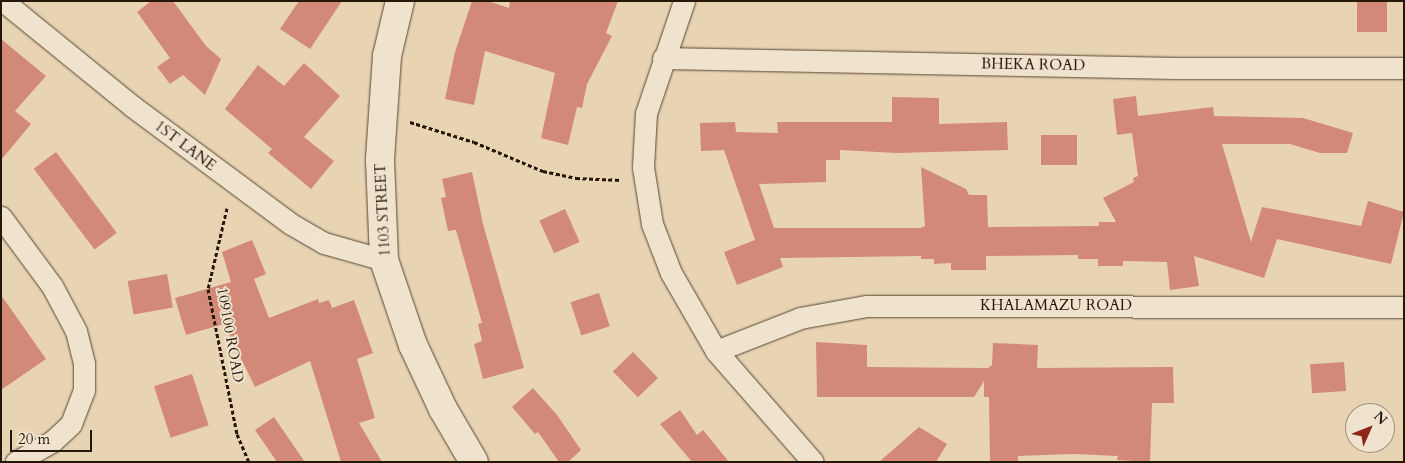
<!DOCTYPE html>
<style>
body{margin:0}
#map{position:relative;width:1405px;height:463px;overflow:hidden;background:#e8d4b3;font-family:Cardo,serif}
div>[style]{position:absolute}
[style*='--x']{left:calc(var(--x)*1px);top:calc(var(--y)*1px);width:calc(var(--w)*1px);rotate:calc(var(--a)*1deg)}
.building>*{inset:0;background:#d38978;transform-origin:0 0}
.path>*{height:3px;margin-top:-1.5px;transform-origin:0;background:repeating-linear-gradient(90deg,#25170a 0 4px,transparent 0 6.5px)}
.roads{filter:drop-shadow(0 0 1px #564634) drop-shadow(0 0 1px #564634)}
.street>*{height:21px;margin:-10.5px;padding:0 10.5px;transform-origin:10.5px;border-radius:10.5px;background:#f0e3ce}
.secondary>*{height:28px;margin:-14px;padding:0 14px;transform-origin:14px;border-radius:14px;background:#f0e3ce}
span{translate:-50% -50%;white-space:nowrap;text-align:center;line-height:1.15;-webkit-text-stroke:4px #f0e3ce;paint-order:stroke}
.street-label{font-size:15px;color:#25170a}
.frame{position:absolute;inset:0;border:2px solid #25170a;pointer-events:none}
.north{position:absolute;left:1345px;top:403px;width:50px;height:50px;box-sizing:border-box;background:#f0e3ce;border:1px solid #9f9180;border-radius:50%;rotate:46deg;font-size:14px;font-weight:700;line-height:20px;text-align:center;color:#25170a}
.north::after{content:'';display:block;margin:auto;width:18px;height:22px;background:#8f2418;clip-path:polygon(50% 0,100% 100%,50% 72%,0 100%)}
.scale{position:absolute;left:10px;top:430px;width:82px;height:22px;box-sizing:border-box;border:2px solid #25170a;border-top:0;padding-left:6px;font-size:15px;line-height:18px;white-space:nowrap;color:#25170a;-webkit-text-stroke:4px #f0e3ce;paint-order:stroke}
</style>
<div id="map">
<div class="building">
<i style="clip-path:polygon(151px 1px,173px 1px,206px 46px,221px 59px,205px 95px,183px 75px,170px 84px,157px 67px,170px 58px,137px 12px)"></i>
<i style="clip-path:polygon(299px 1px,342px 1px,310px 49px,280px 29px)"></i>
<i style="clip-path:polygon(472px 1px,488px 1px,509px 8px,510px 1px,618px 1px,606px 33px,612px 36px,587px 84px,582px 108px,577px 107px,568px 145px,541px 138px,555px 73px,485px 51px,474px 105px,445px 99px,455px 52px)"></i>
<i style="left:1357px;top:1px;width:30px;height:31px"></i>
<i style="clip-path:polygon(1px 39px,46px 76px,15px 111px,31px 124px,1px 160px)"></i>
<i style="clip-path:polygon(304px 63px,340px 96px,304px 137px,334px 161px,311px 189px,268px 153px,272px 149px,225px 109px,258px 65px,284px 86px)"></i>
<i style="clip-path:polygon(1136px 96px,1138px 116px,1213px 107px,1214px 116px,1303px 118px,1353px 133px,1347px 153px,1320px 153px,1290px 144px,1222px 144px,1251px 242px,1262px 207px,1361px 226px,1368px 201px,1404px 212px,1391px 264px,1277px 239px,1264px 278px,1194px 256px,1199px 286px,1170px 290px,1167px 262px,1123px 261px,1123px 266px,1098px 266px,1098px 259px,1078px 259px,1078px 255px,986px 256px,986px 270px,951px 270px,951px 263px,934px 264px,934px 259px,921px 259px,921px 256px,780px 258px,783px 267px,737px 285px,724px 252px,755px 240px,724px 150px,701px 151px,700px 123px,735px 122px,736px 132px,778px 133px,777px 122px,892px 122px,892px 97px,939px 98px,939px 124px,1007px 122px,1008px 150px,897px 153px,840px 150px,840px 160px,826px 160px,826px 182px,759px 184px,774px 228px,920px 228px,925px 226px,921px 167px,966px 189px,969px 195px,987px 195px,988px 227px,1099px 226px,1099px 222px,1116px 222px,1103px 198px,1134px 182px,1133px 178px,1138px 176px,1132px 133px,1117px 135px,1113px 99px)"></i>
<i style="left:1041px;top:135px;width:36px;height:30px"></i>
<i style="left:56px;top:152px;width:101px;height:28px;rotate:53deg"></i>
<i style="clip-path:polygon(472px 172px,483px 224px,524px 368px,483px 379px,474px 344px,482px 341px,478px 324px,482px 323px,456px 230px,448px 231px,441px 198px,446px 197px,442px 179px)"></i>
<i style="left:565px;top:209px;width:36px;height:28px;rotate:66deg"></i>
<i style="clip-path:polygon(252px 240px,266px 274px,254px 279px,269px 318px,318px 299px,319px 303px,329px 300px,332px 308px,354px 300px,373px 353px,357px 359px,375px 418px,359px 423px,382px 462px,341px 462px,310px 361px,255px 387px,224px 324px,186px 335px,175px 298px,231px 282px,222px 252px)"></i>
<i style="left:167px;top:274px;width:34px;height:40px;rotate:80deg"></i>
<i style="left:599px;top:293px;width:35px;height:30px;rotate:72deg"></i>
<i style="clip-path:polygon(1px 295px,46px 359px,1px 390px)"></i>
<i style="clip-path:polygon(816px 342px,867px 345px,867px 367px,988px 368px,992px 365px,993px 343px,1038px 345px,1037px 368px,1173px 367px,1174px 403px,1152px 403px,1150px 462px,1117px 460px,1118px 456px,1073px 454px,1018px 456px,1018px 462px,990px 462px,989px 397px,984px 397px,984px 381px,974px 397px,817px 397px)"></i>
<i style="left:633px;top:352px;width:36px;height:28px;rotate:46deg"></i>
<i style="left:1344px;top:362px;width:29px;height:34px;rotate:86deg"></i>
<i style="left:192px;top:374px;width:54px;height:40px;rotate:72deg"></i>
<i style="clip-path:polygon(533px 388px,557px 415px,581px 450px,568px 462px,559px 462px,538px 432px,535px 434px,512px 407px)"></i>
<i style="clip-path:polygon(680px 410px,697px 435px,703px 430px,729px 462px,692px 462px,660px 424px)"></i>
<i style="clip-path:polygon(274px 417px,289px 439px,305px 462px,277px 462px,255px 430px)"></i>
<i style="clip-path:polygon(919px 427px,947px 444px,936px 462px,879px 462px)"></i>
</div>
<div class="path">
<i style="--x:410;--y:122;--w:67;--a:17.4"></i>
<i style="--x:474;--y:142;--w:75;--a:22.8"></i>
<i style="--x:543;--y:171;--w:34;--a:12"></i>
<i style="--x:576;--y:178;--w:45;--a:2.5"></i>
<i style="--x:227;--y:208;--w:83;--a:103.2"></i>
<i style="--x:208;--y:289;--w:148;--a:78.7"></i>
<i style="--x:237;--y:434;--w:30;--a:67"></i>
</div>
<div class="roads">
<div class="street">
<i style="--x:3;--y:1;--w:166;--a:39.1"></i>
<i style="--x:132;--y:106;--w:198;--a:36.6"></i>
<i style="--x:291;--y:224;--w:38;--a:30"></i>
<i style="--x:324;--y:243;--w:62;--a:15.8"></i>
<i style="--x:684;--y:1;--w:118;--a:108.7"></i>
<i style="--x:646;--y:113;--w:54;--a:93.2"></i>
<i style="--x:643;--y:167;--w:58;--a:81"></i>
<i style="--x:652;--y:224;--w:53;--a:68.8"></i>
<i style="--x:671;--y:273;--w:90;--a:60"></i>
<i style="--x:716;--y:351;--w:147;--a:48.9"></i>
<i style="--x:663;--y:58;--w:514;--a:1.11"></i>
<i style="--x:1177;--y:68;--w:227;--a:0"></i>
<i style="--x:1;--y:217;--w:86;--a:53.5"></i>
<i style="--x:52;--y:286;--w:51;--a:61.9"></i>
<i style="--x:76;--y:331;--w:34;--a:76"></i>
<i style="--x:84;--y:364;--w:26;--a:90"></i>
<i style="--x:84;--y:390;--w:36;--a:111"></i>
<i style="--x:71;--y:424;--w:25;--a:137"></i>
<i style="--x:53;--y:441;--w:43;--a:150.4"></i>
<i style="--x:716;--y:351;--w:90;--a:-21.4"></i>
<i style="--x:800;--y:318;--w:68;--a:-10.2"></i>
<i style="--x:867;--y:306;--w:537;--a:0.11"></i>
</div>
<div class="secondary">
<i style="--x:400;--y:1;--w:57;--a:103.3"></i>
<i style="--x:387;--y:56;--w:104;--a:93.9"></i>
<i style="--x:380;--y:160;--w:100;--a:87.7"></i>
<i style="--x:384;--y:260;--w:90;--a:71.2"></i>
<i style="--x:413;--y:345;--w:71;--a:64.9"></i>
<i style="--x:443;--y:409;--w:61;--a:59.7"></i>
</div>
</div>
<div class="street-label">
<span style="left:1033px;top:65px;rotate:1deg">BHEKA ROAD</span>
<span style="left:185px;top:146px;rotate:37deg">1ST LANE</span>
<span style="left:383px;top:210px;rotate:-93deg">1103 STREET</span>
<span style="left:1056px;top:306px">KHALAMAZU ROAD</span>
<span style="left:230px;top:335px;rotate:80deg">109100 ROAD</span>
</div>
<div class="frame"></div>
<div class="north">N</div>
<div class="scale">20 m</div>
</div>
